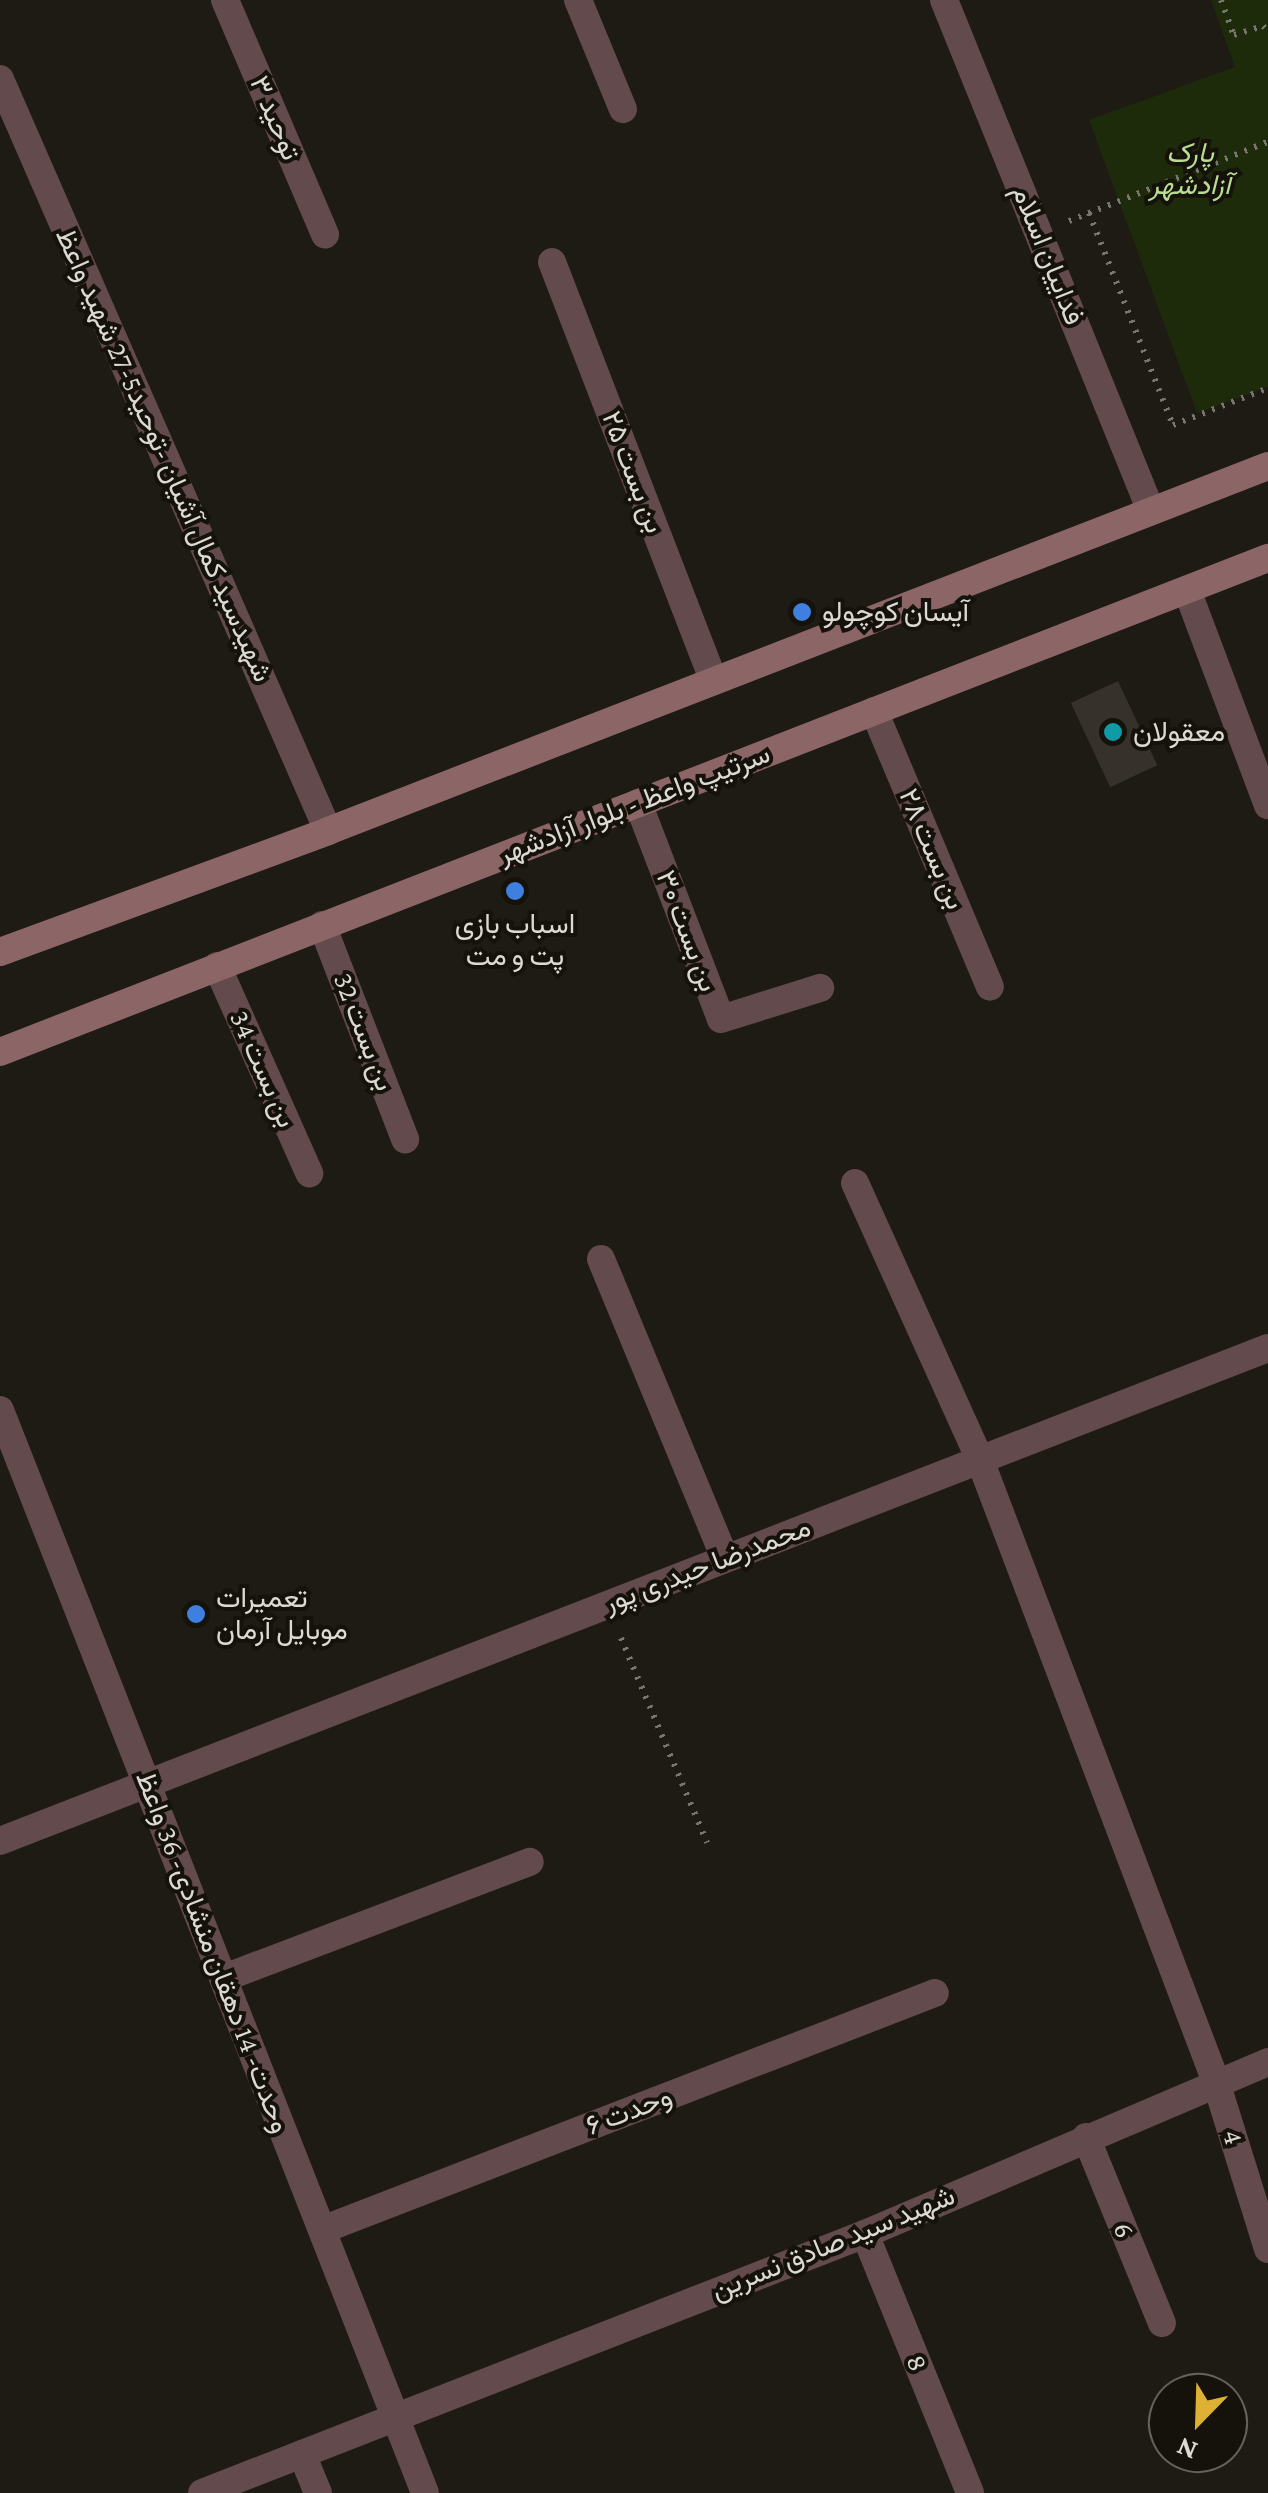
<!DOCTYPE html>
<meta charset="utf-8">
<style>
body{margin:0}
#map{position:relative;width:1268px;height:2493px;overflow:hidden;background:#1e1a14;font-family:"Crimson Pro",Vazirmatn,serif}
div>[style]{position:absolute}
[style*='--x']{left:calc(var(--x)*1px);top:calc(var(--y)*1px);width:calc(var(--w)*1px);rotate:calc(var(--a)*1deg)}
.green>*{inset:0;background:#1d2b0b}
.building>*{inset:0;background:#36322b;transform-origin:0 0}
.path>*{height:6px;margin-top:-3px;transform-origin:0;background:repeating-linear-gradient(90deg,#797670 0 2.5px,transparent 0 10.5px)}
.minor>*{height:28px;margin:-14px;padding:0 14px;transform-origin:14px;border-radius:14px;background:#634a4c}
.tertiary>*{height:28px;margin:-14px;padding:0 14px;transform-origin:14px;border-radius:14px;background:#634a4c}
.secondary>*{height:28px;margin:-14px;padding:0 14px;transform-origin:14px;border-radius:14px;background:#8c6567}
.dots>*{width:28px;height:28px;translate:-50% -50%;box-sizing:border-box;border:5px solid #15110b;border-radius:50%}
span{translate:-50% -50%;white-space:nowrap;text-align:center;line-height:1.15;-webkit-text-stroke:8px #15110b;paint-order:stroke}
.street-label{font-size:28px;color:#dcd9d4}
.park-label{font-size:28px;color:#b9dc93;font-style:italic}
.poi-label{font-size:28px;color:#dcd9d4}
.left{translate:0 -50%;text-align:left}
.north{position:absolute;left:1148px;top:2373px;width:100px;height:100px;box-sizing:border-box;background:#15110b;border:2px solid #65615b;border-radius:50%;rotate:203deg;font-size:28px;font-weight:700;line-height:40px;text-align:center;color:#dcd9d4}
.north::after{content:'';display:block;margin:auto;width:35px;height:45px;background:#ddb133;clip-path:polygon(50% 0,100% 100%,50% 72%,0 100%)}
</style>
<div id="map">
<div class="green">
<i style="clip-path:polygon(1211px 0,1268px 0,1268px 387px,1197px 413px,1089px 120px,1235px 67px)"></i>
</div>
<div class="building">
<i style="left:1118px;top:681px;width:93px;height:52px;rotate:65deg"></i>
</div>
<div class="path">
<i style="--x:1221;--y:0;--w:37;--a:70"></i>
<i style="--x:1234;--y:35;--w:30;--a:-17"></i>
<i style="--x:1263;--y:26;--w:7;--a:45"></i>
<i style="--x:1089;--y:213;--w:228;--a:68.4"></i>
<i style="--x:1173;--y:425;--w:102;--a:-21.3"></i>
<i style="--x:1069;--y:221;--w:214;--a:-21.7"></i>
<i style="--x:621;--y:1638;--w:222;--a:67.2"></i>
</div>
<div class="minor">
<i style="--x:225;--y:0;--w:255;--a:66.9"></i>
<i style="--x:578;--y:0;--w:118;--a:67.6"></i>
<i style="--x:944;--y:0;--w:551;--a:67.95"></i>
<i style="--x:0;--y:79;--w:820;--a:66.43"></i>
<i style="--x:552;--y:262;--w:449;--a:68.9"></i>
<i style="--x:1187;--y:590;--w:230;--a:69.4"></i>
<i style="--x:874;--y:711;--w:299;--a:67.2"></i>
<i style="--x:638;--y:803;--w:231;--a:69"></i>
<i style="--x:721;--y:1019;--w:104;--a:-17.4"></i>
<i style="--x:322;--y:925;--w:230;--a:68.8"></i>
<i style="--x:217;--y:966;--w:227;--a:66"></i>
<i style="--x:855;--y:1183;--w:304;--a:65.7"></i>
<i style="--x:980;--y:1460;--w:665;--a:69.22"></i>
<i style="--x:1216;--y:2082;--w:175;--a:72.7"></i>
<i style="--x:601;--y:1259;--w:324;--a:67.5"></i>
<i style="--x:0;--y:1841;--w:1360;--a:-21.25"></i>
<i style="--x:224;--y:1978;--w:327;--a:-20.8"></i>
<i style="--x:1086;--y:2137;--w:201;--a:67.8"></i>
<i style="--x:322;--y:2230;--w:657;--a:-21.14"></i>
<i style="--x:865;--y:2234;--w:279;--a:67.9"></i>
<i style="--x:302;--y:2454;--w:42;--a:67.7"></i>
</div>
<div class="tertiary">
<i style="--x:0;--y:1410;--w:1163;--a:68.57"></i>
<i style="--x:202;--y:2493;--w:712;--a:-21.34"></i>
<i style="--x:865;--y:2234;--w:438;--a:-23.1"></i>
</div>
<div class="secondary">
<i style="--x:0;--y:952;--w:350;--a:-20.2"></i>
<i style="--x:328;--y:831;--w:1008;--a:-21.22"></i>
<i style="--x:0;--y:1052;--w:1361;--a:-21.29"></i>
</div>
<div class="dots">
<i style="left:802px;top:612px;background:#3f7fe0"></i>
<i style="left:1113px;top:732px;background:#0f9aa8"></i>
<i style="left:515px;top:891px;background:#3f7fe0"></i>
<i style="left:196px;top:1614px;background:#3f7fe0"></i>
</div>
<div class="street-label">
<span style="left:275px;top:118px;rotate:67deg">توحید ۳</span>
<span style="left:1048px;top:255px;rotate:68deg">فداییان اسلام</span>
<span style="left:164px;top:455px;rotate:66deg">شهيدسید کمال آشيان -توحید5-27 شهید واعظ</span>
<span style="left:633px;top:472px;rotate:69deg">بن بست ۲۵</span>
<span style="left:634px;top:804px;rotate:-21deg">سرتیپ واعظ - بلوار آزادشهر</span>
<span style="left:932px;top:849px;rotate:67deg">بن بست ۲۸</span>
<span style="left:687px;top:931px;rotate:69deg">بن بست ۳۰</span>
<span style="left:364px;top:1032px;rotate:69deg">بن بست 32</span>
<span style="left:263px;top:1069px;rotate:66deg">بن بست 34</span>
<span style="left:707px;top:1565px;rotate:-21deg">محمدرضا حیدری پور</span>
<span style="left:213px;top:1952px;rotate:69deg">وحدت- 14 دهقان منشادی- 36 واعظ</span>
<span style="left:629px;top:2111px;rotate:-21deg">وحدت ۶</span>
<span style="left:1233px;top:2137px;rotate:73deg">4</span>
<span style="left:1124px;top:2230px;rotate:68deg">6</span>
<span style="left:833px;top:2243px;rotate:-22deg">شهید سید صادق نسرین</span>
<span style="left:917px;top:2363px;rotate:68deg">8</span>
</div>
<div class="park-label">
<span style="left:1190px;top:169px">پارک<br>آزادشهر</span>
</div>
<div class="poi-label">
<span class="left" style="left:822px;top:612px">آیسان کوچولو</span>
<span class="left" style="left:1133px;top:732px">معقولان</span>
<span style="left:515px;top:940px">اسباب بازی<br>پت و مت</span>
<span class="left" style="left:216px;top:1614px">تعمیرات<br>موبایل آرمان</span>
</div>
<div class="north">N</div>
</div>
